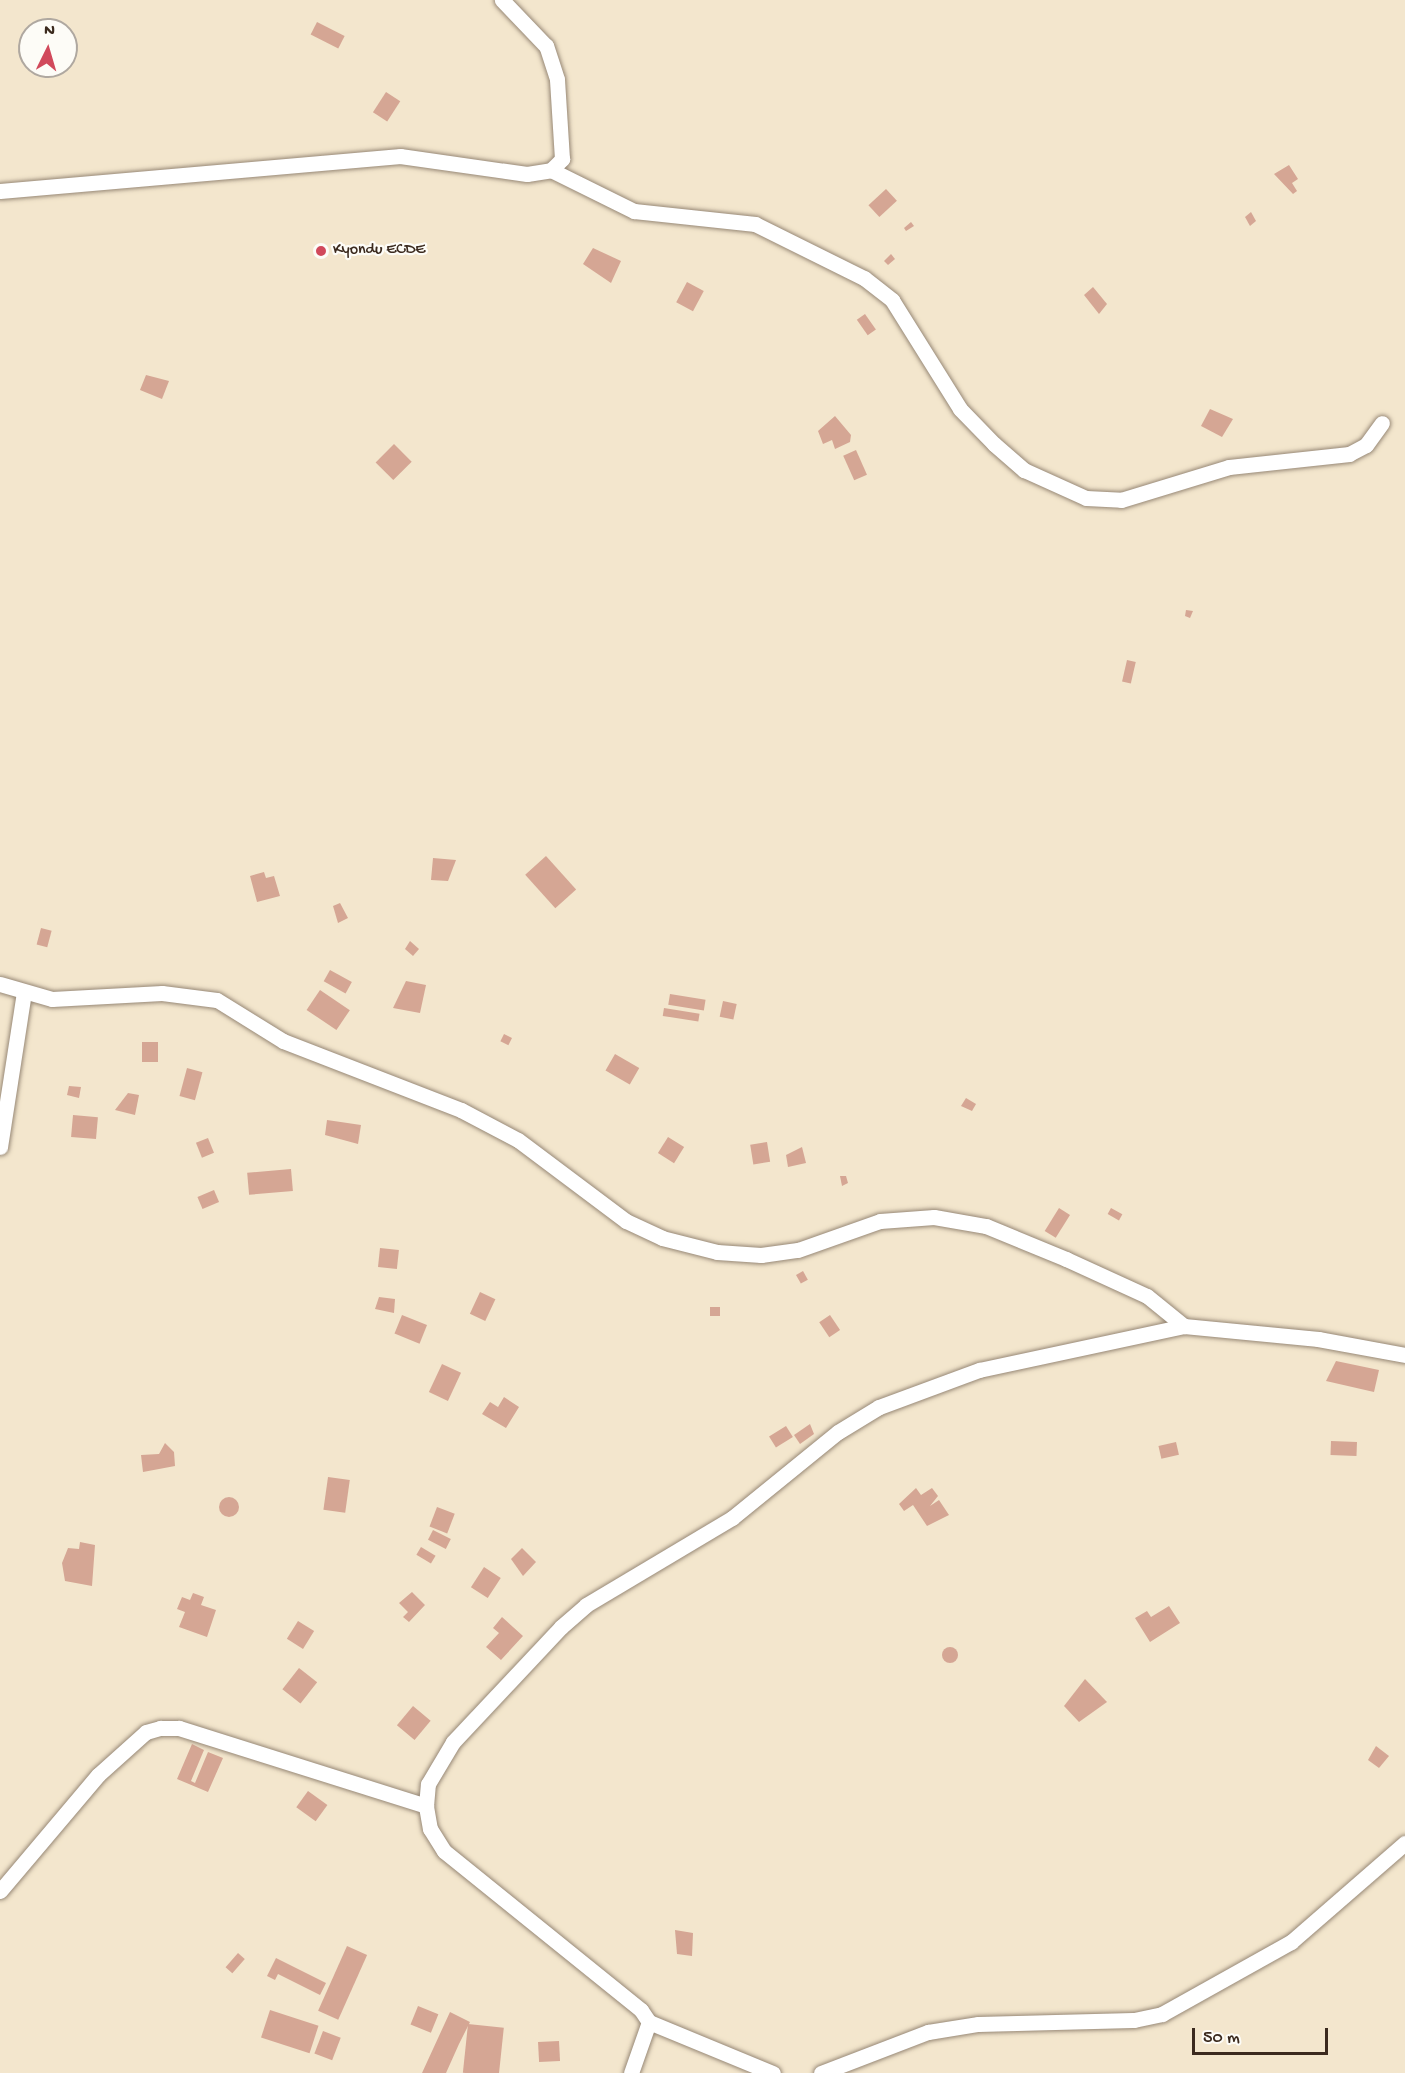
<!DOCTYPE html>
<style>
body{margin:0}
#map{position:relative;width:1405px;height:2073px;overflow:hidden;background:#f3e6cd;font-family:"Gochi Hand",sans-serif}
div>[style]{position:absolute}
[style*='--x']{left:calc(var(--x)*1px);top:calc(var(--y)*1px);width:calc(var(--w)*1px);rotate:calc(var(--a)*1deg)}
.building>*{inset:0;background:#d5a694;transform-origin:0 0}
.round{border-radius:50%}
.roads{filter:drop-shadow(0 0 2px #978876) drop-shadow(0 0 2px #978876)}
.minor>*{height:15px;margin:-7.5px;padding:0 7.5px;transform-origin:7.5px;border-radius:7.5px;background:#fff}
.dots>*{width:16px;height:16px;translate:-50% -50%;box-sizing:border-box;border:3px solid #fdfcf7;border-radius:50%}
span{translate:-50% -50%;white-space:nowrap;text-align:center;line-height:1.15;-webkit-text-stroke:4.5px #fdfcf7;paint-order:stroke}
.poi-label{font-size:16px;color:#3b2a1e}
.left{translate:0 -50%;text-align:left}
.north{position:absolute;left:18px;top:18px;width:60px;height:60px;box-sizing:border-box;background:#fdfcf7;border:2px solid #afa8a0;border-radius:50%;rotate:5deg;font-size:16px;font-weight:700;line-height:24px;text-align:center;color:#3b2a1e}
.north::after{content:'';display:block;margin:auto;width:21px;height:27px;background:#d1495b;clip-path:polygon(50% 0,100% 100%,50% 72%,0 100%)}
.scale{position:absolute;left:1192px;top:2028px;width:136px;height:27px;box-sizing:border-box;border:3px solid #3b2a1e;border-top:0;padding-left:8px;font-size:18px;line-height:21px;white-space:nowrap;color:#3b2a1e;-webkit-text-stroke:4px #fdfcf7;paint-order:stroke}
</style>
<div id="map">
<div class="building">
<i style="left:317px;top:22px;width:31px;height:14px;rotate:27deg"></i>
<i style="left:386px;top:92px;width:17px;height:24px;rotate:33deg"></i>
<i style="clip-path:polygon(1289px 165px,1298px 179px,1292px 183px,1297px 191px,1293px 194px,1274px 174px)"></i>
<i style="left:886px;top:189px;width:16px;height:24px;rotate:47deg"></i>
<i style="clip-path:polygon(1251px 212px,1256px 221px,1250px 226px,1245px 217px)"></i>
<i style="clip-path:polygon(911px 222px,914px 226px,906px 231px,904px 228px)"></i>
<i style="clip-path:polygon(593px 248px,621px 261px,611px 283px,583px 264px)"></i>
<i style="clip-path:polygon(891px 254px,895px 259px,888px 265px,884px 261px)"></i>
<i style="left:687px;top:282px;width:19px;height:23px;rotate:28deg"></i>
<i style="clip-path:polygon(1093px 287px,1107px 304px,1099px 314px,1084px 295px)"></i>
<i style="left:865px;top:314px;width:19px;height:10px;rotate:55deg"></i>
<i style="clip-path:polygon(146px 375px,169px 381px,162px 399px,140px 390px)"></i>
<i style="clip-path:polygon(1210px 409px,1233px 419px,1222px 437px,1201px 426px)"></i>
<i style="clip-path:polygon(835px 416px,851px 435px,850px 442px,835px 449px,832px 440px,823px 444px,818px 431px)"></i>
<i style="left:394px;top:444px;width:25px;height:26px;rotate:45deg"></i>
<i style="left:856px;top:450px;width:27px;height:14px;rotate:66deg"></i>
<i style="clip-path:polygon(1186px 610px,1193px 611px,1190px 618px,1185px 616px)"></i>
<i style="left:1127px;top:660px;width:9px;height:22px;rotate:13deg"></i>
<i style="left:546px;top:856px;width:45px;height:28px;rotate:48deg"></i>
<i style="clip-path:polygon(433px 858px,456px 860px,448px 881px,431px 880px)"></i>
<i style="clip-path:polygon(264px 872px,266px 878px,274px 876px,280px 896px,257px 902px,250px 876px)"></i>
<i style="clip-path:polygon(340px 903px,348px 918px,338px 923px,333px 906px)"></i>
<i style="left:41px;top:928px;width:11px;height:17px;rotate:15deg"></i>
<i style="clip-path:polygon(410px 941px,419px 949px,413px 956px,405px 949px)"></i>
<i style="left:330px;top:970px;width:25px;height:13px;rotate:29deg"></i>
<i style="clip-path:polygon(406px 981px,426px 985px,420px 1013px,393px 1008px)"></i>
<i style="left:320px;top:990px;width:36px;height:24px;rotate:34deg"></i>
<i style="left:670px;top:994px;width:36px;height:11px;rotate:9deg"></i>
<i style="left:723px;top:1001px;width:14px;height:16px;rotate:12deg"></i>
<i style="left:664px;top:1008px;width:36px;height:8px;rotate:9deg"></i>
<i style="left:504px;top:1034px;width:9px;height:8px;rotate:27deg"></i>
<i style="left:158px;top:1042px;width:20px;height:16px;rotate:90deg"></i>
<i style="left:615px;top:1054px;width:28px;height:19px;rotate:30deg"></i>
<i style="left:187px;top:1068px;width:16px;height:29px;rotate:15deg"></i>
<i style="clip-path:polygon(69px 1086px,81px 1087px,79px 1098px,67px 1095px)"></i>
<i style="clip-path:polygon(128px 1093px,139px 1095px,135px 1115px,115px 1110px)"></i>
<i style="clip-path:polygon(966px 1098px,976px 1104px,972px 1111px,961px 1106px)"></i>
<i style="left:73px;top:1115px;width:25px;height:22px;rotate:5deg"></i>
<i style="clip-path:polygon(327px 1120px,361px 1125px,358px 1144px,325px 1135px)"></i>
<i style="left:668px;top:1137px;width:19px;height:19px;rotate:32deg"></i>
<i style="left:208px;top:1138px;width:16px;height:13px;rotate:68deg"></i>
<i style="left:767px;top:1142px;width:20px;height:17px;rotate:81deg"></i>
<i style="clip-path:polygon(802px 1147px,806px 1163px,788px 1167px,786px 1155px)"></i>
<i style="left:291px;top:1169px;width:22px;height:44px;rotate:85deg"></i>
<i style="clip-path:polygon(840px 1176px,846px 1176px,848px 1183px,842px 1186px)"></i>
<i style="left:214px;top:1190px;width:13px;height:18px;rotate:67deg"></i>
<i style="left:1059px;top:1208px;width:13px;height:27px;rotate:32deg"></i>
<i style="left:1111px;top:1208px;width:13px;height:7px;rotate:29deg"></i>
<i style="left:380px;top:1248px;width:19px;height:19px;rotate:6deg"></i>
<i style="left:803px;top:1271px;width:10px;height:8px;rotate:61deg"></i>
<i style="left:480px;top:1292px;width:17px;height:24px;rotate:25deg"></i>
<i style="clip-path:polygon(379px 1297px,395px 1299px,394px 1313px,375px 1309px)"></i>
<i style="left:710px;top:1307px;width:10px;height:9px"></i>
<i style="left:402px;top:1315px;width:27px;height:20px;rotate:22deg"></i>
<i style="left:830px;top:1315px;width:18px;height:13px;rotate:56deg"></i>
<i style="clip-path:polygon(1336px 1361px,1379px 1370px,1374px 1392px,1326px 1381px)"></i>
<i style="left:442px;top:1364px;width:21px;height:31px;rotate:25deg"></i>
<i style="clip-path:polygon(504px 1397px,519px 1407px,506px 1428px,482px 1414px,490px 1402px,498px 1407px)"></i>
<i style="clip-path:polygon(810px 1424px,814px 1434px,800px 1444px,794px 1435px)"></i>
<i style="left:786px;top:1426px;width:13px;height:20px;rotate:58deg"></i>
<i style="left:1331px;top:1441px;width:26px;height:14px;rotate:2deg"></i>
<i style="left:1176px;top:1442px;width:13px;height:18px;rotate:77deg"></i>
<i style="clip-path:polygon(165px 1443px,174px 1452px,175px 1466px,143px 1472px,141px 1455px,159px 1454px)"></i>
<i style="left:328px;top:1477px;width:22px;height:33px;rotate:8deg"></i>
<i style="clip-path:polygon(916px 1488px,921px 1495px,932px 1488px,938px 1496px,930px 1506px,939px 1500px,949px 1515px,927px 1526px,913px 1505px,904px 1511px,899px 1504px)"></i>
<i class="round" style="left:219px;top:1497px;width:20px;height:20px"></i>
<i style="left:437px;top:1507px;width:19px;height:21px;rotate:21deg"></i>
<i style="left:433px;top:1530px;width:20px;height:11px;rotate:27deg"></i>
<i style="clip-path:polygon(80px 1542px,95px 1545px,92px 1586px,65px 1581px,62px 1563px,68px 1548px,79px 1549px)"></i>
<i style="left:421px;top:1547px;width:17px;height:9px;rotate:31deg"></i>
<i style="clip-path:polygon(522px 1548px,536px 1562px,523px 1576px,511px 1559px)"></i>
<i style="left:484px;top:1567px;width:20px;height:24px;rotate:33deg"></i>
<i style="clip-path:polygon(412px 1592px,425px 1605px,409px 1622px,403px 1617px,408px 1612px,399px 1603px)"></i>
<i style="clip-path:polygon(193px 1593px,204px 1597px,201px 1605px,216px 1610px,207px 1637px,179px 1627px,185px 1612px,177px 1609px,182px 1597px,190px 1600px)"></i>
<i style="clip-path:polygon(1169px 1606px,1180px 1623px,1150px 1642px,1135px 1618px,1147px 1611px,1151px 1617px)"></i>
<i style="clip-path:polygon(502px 1617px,523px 1636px,501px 1660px,486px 1647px,499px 1633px,493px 1628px)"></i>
<i style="left:298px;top:1621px;width:19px;height:21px;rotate:32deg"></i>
<i class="round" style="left:942px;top:1647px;width:16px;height:16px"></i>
<i style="left:299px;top:1668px;width:23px;height:27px;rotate:38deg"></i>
<i style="clip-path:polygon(1085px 1679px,1107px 1702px,1079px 1722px,1064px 1706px)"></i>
<i style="left:413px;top:1706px;width:23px;height:25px;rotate:40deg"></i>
<i style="clip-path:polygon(192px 1744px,204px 1750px,191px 1781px,195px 1783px,208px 1752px,223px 1758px,208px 1792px,177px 1779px)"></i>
<i style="clip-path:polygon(1376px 1746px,1389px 1756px,1379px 1768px,1368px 1760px)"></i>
<i style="left:308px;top:1791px;width:24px;height:20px;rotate:36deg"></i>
<i style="clip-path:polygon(675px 1930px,693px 1933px,692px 1956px,677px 1954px)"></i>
<i style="left:347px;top:1946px;width:22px;height:71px;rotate:24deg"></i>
<i style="left:238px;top:1953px;width:9px;height:19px;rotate:41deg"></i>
<i style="clip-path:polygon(276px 1958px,326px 1983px,320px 1995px,278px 1974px,275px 1980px,267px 1976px)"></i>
<i style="left:418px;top:2006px;width:22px;height:20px;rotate:22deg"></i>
<i style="left:270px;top:2010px;width:51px;height:29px;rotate:18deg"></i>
<i style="clip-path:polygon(450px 2012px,470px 2022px,459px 2044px,446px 2073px,422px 2073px)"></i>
<i style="left:468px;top:2024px;width:36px;height:49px;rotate:6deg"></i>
<i style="left:323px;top:2031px;width:19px;height:24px;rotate:21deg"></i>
<i style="left:559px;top:2041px;width:20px;height:21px;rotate:87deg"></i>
</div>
<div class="roads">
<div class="minor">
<i style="--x:551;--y:170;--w:93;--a:26.3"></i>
<i style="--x:634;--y:211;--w:122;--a:6.1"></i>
<i style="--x:755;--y:224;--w:122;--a:26.4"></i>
<i style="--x:864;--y:278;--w:36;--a:38"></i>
<i style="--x:892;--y:300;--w:128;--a:58"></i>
<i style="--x:960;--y:409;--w:49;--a:45.8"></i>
<i style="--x:994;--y:444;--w:40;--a:41"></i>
<i style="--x:1024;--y:470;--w:68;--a:24.3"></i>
<i style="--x:1086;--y:498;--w:35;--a:3"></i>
<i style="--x:1121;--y:500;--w:113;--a:-17"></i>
<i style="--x:1229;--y:467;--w:121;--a:-6.2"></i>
<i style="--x:1349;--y:454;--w:19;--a:-28"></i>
<i style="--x:1366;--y:445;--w:27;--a:-54"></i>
<i style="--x:0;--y:191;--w:402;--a:-5"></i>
<i style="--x:400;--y:156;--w:128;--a:8.1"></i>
<i style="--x:527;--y:174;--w:24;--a:-9"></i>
<i style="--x:551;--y:170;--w:16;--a:-45"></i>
<i style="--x:562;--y:159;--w:80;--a:-93.6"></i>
<i style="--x:557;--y:79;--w:35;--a:-108"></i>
<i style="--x:546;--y:46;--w:64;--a:-133.7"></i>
<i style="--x:0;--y:984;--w:54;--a:16.1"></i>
<i style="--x:52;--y:999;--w:110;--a:-3.1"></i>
<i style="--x:162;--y:993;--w:55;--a:7.3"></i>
<i style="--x:217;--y:1000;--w:78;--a:31.8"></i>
<i style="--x:283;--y:1041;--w:191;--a:21.2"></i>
<i style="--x:461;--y:1110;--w:64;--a:27.8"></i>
<i style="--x:518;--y:1140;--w:135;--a:36.9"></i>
<i style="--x:626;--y:1221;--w:40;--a:25"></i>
<i style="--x:662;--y:1238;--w:57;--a:14.3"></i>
<i style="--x:717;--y:1252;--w:44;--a:3.9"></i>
<i style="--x:761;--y:1255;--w:37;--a:-8"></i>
<i style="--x:798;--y:1250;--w:87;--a:-19.5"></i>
<i style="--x:880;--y:1221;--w:54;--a:-4.2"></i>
<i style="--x:934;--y:1217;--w:53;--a:9.8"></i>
<i style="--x:986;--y:1226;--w:87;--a:22.4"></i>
<i style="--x:1066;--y:1259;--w:89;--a:24.6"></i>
<i style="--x:1147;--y:1296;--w:48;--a:39"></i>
<i style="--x:0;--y:1147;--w:157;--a:-81.2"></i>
<i style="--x:0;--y:1891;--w:152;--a:-49.8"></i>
<i style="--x:98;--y:1775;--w:64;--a:-41.9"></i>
<i style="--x:146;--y:1732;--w:15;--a:-16"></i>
<i style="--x:160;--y:1728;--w:19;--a:0"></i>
<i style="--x:179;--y:1728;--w:259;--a:17.5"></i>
<i style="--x:649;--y:2022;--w:134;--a:22.4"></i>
<i style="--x:631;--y:2073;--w:54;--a:-70.6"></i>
<i style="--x:649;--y:2022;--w:14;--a:-124"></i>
<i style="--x:641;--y:2010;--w:253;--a:-141.1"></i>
<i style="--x:444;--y:1851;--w:26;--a:-122"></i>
<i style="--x:430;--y:1829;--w:23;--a:-100"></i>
<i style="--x:426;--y:1806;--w:22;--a:-85"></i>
<i style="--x:428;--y:1784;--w:49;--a:-59.2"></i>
<i style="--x:453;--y:1742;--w:158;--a:-46.8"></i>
<i style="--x:561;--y:1627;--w:33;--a:-41"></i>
<i style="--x:586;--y:1605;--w:170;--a:-30.8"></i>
<i style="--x:732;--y:1518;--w:136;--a:-39.1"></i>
<i style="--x:838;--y:1432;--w:48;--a:-31.4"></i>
<i style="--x:879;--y:1407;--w:107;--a:-20.3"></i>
<i style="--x:979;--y:1370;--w:210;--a:-12.1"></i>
<i style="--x:1184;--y:1326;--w:135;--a:5.5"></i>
<i style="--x:1318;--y:1339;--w:88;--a:10.4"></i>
<i style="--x:821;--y:2073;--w:115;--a:-21"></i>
<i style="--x:928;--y:2032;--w:51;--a:-9.1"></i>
<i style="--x:978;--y:2024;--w:156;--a:-1.5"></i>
<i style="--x:1134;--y:2020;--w:29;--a:-12"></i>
<i style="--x:1162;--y:2014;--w:148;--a:-29.2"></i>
<i style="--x:1291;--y:1942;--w:151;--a:-41"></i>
</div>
</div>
<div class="dots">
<i style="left:321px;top:251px;background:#d1495b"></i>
</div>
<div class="poi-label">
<span class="left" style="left:333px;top:251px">Kyondu ECDE</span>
</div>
<div class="north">N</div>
<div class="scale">50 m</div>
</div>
